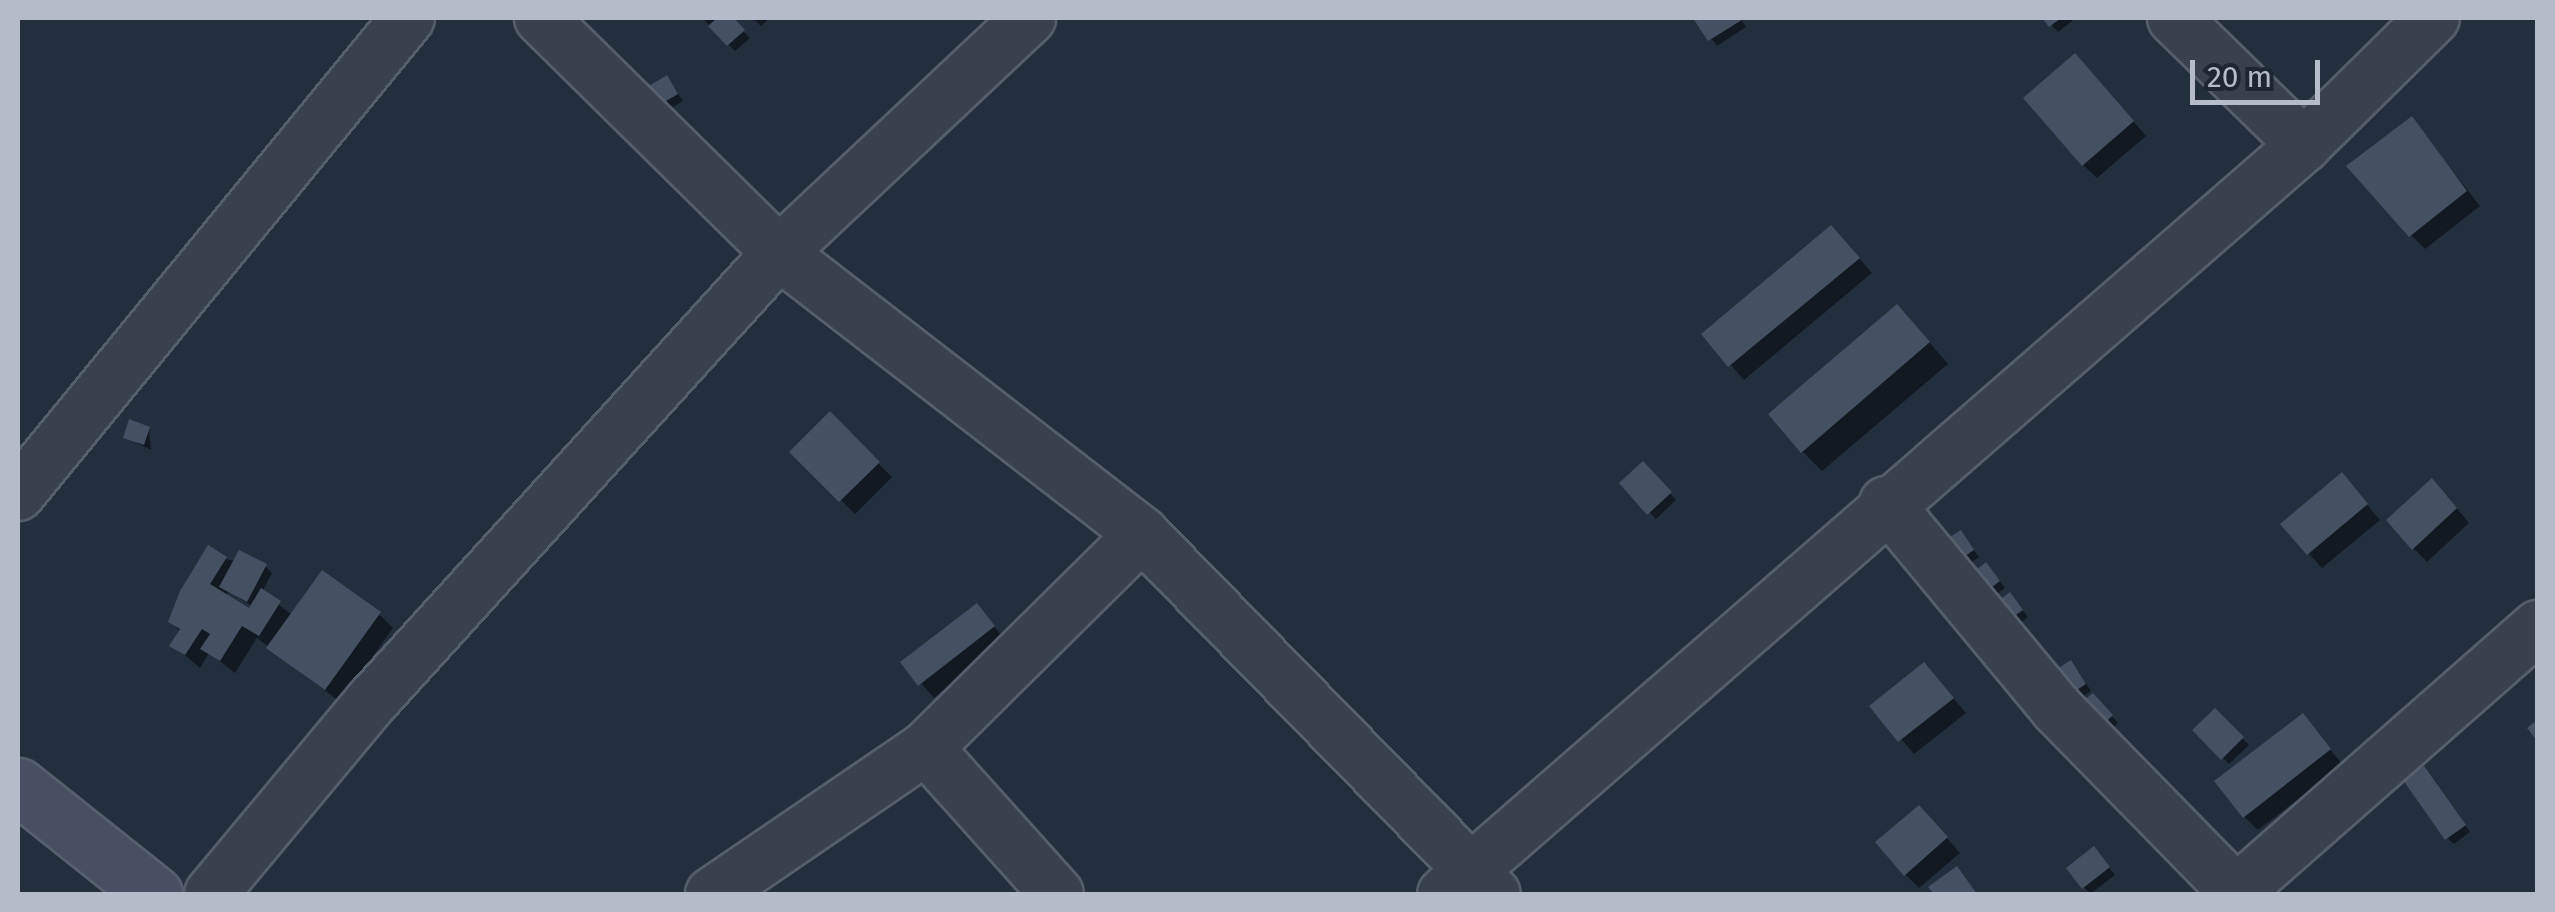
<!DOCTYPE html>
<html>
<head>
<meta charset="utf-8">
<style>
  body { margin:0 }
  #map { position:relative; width:2555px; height:912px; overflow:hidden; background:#242f3e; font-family:"Fira Sans",sans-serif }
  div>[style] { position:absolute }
  .shadow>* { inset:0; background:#0007 }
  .building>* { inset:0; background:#455162 }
  .roads { filter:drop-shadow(2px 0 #565f6c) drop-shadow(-2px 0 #565f6c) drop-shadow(0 2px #565f6c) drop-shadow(0 -2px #565f6c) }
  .street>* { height:52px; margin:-26px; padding:0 26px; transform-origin:26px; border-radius:26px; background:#38414e }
  .secondary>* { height:55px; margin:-27.5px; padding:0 27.5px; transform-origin:27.5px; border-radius:27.5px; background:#465061 }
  span { translate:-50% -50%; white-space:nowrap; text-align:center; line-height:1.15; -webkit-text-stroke:9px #1d2633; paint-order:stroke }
  .frame { position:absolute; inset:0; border:20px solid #b4bcc9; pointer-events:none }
  .scale { position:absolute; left:2190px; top:60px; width:130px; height:45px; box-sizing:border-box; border:5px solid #b4bcc9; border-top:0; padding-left:12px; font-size:30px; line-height:35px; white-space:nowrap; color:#b4bcc9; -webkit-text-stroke:8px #1d2633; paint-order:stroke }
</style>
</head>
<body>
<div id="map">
  <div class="shadow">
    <div style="clip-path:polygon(702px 18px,731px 18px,750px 38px,735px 51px)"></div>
    <div style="clip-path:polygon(752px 18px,770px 18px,761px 26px)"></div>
    <div style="clip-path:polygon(1696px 18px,1740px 18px,1746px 27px,1717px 46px)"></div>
    <div style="clip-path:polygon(2045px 18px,2076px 18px,2058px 32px)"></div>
    <div style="clip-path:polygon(2089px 70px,2146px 136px,2097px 178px,2083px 165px)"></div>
    <div style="clip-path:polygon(667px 78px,683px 101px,668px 110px,661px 103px)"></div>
    <div style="clip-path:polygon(2412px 119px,2480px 206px,2425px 249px,2411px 235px)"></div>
    <div style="clip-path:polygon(1845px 242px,1872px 273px,1744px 380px,1704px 334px)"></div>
    <div style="clip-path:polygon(1917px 328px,1948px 364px,1822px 471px,1802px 451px)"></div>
    <div style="clip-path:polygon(830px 415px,892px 477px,855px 514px,792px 452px)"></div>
    <div style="clip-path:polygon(149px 429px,151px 450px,125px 437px)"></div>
    <div style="clip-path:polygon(1643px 464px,1676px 500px,1656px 519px,1622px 483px)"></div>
    <div style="clip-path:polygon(2342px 475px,2380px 520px,2322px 568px,2309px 554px)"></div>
    <div style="clip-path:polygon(2446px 495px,2469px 523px,2427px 562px,2413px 548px)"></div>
    <div style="clip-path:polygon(1961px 533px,1979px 557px,1966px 566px,1960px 559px)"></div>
    <div style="clip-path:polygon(evenodd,225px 559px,265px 566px,272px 573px,262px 592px,292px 615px,379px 614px,393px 628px,340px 702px,257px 638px,235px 673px,209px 653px,200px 668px,173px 645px,181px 632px,171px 622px,225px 559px,228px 592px,253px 606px,250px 612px,225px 596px,228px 592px)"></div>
    <div style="clip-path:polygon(1993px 572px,2005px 588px,1992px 598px,1986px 591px)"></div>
    <div style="clip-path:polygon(2016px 602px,2028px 617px,2015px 627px,2008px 621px)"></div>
    <div style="clip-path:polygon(977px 606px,1007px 642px,934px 698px,904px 663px)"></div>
    <div style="clip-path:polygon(1924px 665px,1966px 713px,1914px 754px,1873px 706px)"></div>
    <div style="clip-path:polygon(2077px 670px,2091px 691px,2075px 702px)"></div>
    <div style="clip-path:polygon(2093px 696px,2118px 723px,2105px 735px)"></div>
    <div style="clip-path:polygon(2215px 711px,2249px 745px,2229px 764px,2196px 730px)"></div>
    <div style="clip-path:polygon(2303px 717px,2343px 765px,2258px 830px,2244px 817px)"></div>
    <div style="clip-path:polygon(2430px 776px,2470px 832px,2454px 844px,2447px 838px)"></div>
    <div style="clip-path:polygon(1933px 822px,1960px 853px,1919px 888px,1905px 874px)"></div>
    <div style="clip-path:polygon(2100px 856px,2115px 875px,2090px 894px,2084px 887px)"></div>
  </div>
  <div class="building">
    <div style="clip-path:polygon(717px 18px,734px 18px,745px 30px,727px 46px,708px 26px)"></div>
    <div style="clip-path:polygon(1693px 18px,1745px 18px,1708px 41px)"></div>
    <div style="clip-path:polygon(2042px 18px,2061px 18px,2049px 27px)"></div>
    <div style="clip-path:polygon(2075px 53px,2134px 121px,2082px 166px,2023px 98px)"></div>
    <div style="clip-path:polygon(667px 75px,678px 94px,659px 105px,649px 86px)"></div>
    <div style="clip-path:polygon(2412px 116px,2467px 191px,2409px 237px,2346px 166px)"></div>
    <div style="clip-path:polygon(1831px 225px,1860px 258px,1728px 367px,1701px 334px)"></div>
    <div style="clip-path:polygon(1897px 304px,1930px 342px,1801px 453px,1768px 414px)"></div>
    <div style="clip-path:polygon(830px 411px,880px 462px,839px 502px,789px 452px)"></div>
    <div style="clip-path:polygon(129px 419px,150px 427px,144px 445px,123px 438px)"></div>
    <div style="clip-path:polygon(1643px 461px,1672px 492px,1647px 515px,1619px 483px)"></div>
    <div style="clip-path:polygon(2342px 472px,2368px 504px,2307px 555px,2280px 524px)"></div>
    <div style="clip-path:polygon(2432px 478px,2457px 508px,2412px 550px,2386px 520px)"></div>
    <div style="clip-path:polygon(1961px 530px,1974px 550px,1958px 561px,1945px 540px)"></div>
    <div style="clip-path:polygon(208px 545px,227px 557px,210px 584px,249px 608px,261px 588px,281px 601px,259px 636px,242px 626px,220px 661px,200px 649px,210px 634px,202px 629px,185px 655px,169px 646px,180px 629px,168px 622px,180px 591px)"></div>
    <div style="clip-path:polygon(239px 550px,267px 564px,247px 602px,219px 587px)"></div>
    <div style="clip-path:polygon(1986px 562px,2000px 581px,1984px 593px,1970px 575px)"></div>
    <div style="clip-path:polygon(322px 570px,381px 612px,325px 690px,266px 648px)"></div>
    <div style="clip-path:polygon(2010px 592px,2023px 610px,2006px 622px,1993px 605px)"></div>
    <div style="clip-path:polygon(977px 603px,995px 626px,918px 686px,900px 662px)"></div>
    <div style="clip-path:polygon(2071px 660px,2086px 684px,2066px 697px,2051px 673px)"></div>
    <div style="clip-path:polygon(1924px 662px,1954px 698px,1898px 742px,1869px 706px)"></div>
    <div style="clip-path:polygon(2093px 693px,2113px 715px,2097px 731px,2076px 707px)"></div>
    <div style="clip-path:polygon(2215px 708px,2244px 737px,2221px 760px,2192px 730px)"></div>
    <div style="clip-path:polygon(2303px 713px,2331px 749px,2243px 818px,2214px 781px)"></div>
    <div style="clip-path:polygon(2538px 719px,2538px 742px,2527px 728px)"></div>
    <div style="clip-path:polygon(2424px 766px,2466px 825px,2445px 840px,2403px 780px)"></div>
    <div style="clip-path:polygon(1919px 805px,1948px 837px,1904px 876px,1875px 842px)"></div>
    <div style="clip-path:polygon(2094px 846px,2110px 867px,2082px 889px,2066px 868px)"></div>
    <div style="clip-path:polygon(1957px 866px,1977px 894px,1934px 894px,1928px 887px)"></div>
  </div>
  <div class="roads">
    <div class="street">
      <div style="left:541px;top:18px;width:334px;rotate:44.6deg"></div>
      <div style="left:779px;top:253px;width:459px;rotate:37.7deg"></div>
      <div style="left:1142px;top:534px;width:503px;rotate:45.64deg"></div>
      <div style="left:2174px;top:18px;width:182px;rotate:44.3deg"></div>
      <div style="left:18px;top:494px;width:615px;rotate:-50.67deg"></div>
      <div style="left:1886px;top:503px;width:268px;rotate:50.3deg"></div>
      <div style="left:2057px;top:709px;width:259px;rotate:45.6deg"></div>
      <div style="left:926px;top:748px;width:196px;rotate:48.1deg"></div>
      <div style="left:211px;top:894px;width:251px;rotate:-50.2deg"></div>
      <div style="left:372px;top:701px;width:605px;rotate:-47.75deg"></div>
      <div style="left:779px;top:253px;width:343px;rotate:-43.2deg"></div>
      <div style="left:712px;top:894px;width:259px;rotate:-34.3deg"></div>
      <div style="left:926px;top:748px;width:304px;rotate:-44.7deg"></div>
      <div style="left:1444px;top:894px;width:1140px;rotate:-41.05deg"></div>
      <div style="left:2304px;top:145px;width:181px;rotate:-44.6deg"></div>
      <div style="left:2234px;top:894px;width:405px;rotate:-41.3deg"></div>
    </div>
    <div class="secondary">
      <div style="left:18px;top:786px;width:174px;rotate:38.5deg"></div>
    </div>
  </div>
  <div class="frame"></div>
  <div class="scale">20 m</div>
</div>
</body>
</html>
